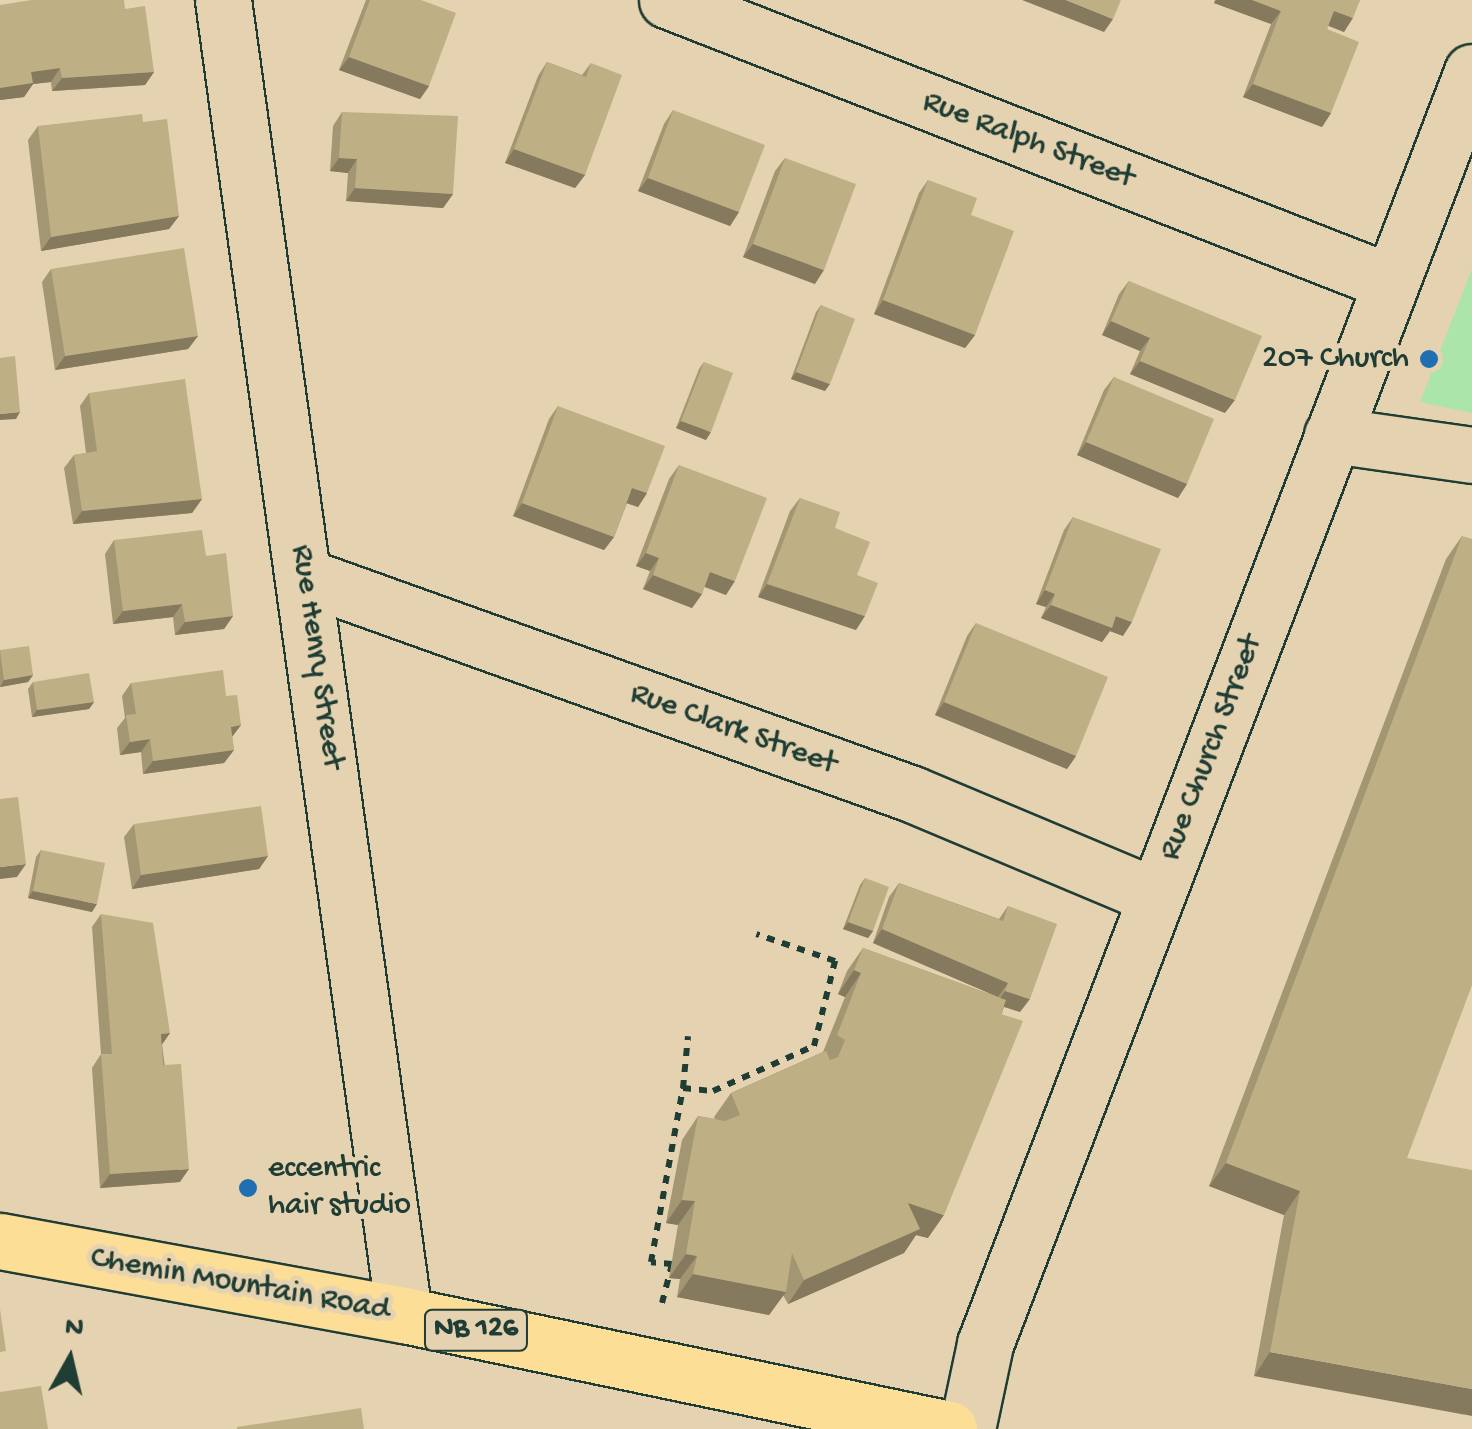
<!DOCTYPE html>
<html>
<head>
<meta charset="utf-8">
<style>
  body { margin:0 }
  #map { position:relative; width:1472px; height:1429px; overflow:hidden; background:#e5d2b0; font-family:"Gochi Hand",sans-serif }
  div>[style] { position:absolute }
  .green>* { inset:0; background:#abe5a9 }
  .path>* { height:6px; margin-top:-3px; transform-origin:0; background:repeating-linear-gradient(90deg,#1f3d34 0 8px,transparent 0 16px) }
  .roads { filter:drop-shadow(2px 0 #1f3d34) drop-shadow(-2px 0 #1f3d34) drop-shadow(0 2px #1f3d34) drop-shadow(0 -2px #1f3d34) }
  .minor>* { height:55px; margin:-27.5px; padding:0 27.5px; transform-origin:27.5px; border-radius:27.5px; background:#e5d2b0 }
  .major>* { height:55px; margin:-27.5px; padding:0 27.5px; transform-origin:27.5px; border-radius:27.5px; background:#fcde96 }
  .wall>* { inset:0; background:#a39672 }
  .shaded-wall>* { inset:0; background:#857a5d }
  .building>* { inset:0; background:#beaf85 }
  .dots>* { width:28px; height:28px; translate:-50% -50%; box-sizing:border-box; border:5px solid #e5d2b0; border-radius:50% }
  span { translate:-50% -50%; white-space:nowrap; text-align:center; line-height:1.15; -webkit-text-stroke:10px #e5d2b0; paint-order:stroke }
  .shield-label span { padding:2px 8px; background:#e5d2b0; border:2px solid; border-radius:8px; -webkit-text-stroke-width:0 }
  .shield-label { font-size:30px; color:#1f3d34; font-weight:700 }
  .street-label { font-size:32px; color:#1f3d34 }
  .poi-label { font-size:32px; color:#1f3d34 }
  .right { translate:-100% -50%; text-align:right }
  .left { translate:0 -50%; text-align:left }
  .north { position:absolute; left:20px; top:1309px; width:100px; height:100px; -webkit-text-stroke:8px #e5d2b0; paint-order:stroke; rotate:8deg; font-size:28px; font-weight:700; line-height:40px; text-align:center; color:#1f3d34 }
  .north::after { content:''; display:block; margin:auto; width:35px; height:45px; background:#1f3d34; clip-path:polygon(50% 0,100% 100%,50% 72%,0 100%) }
</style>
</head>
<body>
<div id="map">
  <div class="green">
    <div style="clip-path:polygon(1472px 269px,1472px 413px,1420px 402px)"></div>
  </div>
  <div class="path">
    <div style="left:683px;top:1088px;width:52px;rotate:-84.5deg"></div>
    <div style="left:662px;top:1303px;width:40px;rotate:-75.6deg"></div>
    <div style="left:672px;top:1264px;width:21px;rotate:-175deg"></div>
    <div style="left:651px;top:1262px;width:177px;rotate:-79.6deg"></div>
    <div style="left:683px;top:1088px;width:30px;rotate:6deg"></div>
    <div style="left:713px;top:1091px;width:111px;rotate:-24deg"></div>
    <div style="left:814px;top:1046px;width:88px;rotate:-76.1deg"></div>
    <div style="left:835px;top:961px;width:83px;rotate:-161.1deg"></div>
  </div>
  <div class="roads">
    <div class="minor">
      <div style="left:223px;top:0;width:1327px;rotate:82.16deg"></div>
      <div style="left:667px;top:0;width:776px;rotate:21.31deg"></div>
      <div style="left:1332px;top:435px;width:141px;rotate:8.1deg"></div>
      <div style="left:306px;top:577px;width:644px;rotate:19.7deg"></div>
      <div style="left:912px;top:794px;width:264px;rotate:22.8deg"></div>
      <div style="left:967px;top:1429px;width:87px;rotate:-78deg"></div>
      <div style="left:985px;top:1344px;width:1362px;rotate:-69.05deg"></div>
    </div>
    <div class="major">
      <div style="left:0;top:1241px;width:411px;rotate:10.4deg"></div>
      <div style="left:404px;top:1315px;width:557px;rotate:11.81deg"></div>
    </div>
  </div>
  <div class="wall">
    <div style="clip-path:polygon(366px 0,421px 0,429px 86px,420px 99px,339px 70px)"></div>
    <div style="clip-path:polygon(1215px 0,1360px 0,1344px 32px,1328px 26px,1327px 29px,1331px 113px,1322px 127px,1243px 97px,1271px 24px,1214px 3px)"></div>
    <div style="clip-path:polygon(0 5px,125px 9px,154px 72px,145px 85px,52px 91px,51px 82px,33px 84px,24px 97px,0 100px)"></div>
    <div style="clip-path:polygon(547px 62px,582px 75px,591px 63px,585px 175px,575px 188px,505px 163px,538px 76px)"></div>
    <div style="clip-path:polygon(673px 110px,739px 212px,730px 226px,638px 191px,664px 124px)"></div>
    <div style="clip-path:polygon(342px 112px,453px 194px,443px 208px,346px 201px,348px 173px,330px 171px,333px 126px)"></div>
    <div style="clip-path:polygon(143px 122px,179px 216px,169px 229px,41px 251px,28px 140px,38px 126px)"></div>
    <div style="clip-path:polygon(785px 158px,815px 284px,743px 257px,775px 171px)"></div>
    <div style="clip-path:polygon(928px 180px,971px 215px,975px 335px,965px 348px,874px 314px,919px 193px)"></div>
    <div style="clip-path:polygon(51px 269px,198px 336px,188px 349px,55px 370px,42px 282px)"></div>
    <div style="clip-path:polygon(1129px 281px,1225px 413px,1130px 374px,1140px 351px,1102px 335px,1119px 294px)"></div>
    <div style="clip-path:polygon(821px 305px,825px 391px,791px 379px,816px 312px)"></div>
    <div style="clip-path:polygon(704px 362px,706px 440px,676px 428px,699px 369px)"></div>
    <div style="clip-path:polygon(1114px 377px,1187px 484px,1178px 498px,1077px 455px,1104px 390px)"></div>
    <div style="clip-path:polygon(89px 393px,202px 499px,192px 513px,73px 524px,64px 468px,74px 455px,86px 453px,80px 406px)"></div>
    <div style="clip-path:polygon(558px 406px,647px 493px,638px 507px,627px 503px,614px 537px,604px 550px,513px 516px,549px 419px)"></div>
    <div style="clip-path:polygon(679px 465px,726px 595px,704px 587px,702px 594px,692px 608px,643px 589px,650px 571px,636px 566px,669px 479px)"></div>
    <div style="clip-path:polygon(800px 498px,835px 528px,857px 575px,856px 630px,758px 597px,790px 511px)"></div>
    <div style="clip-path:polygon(1073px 517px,1123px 636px,1110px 631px,1102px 642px,1041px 618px,1046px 607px,1036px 604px,1064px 530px)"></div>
    <div style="clip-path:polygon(1462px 536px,1407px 1158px,1254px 1376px,1284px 1215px,1209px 1186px,1446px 559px)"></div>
    <div style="clip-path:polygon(114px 540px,206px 556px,233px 616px,224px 629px,175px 635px,173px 617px,113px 624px,105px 554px)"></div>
    <div style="clip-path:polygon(976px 623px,1076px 756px,1067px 769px,935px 715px,967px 636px)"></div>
    <div style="clip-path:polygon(0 650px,33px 675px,28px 682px,0 687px)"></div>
    <div style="clip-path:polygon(33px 682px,94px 702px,89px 709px,32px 717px,28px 689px)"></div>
    <div style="clip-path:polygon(131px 683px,226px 696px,241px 725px,232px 737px,234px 750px,224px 763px,143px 774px,141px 752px,120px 755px,117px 728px,125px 718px,122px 696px)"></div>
    <div style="clip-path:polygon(134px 824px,268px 856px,259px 869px,132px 889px,124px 837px)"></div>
    <div style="clip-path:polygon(41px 850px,92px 912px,28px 898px,36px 857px)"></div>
    <div style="clip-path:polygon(865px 878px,873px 931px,868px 938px,843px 929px,860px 885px)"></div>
    <div style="clip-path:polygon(899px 883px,999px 919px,1008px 906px,1020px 1012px,1004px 1007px,928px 1238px,916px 1235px,904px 1253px,788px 1304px,783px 1295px,769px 1315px,677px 1297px,680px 1279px,669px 1278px,678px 1225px,666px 1223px,682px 1140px,698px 1116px,715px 1119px,714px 1117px,731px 1093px,823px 1052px,845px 997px,838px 994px,847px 971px,863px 948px,998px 997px,873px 943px,889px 897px)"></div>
    <div style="clip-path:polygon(101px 914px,170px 1033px,162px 1044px,180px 1182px,100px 1188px,92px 1068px,101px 1054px,92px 927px)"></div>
  </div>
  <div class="shaded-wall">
    <div style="clip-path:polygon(1022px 0,1066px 0,1113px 19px,1104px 32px)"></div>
    <div style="clip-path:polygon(1216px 0,1252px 0,1281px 11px,1271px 24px,1214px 3px)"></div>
    <div style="clip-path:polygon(1334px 11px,1353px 18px,1344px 32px,1325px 24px)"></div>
    <div style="clip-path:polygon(349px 57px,429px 86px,420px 99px,339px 70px)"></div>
    <div style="clip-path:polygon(60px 68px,51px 82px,33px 84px,24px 97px,0 100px,0 88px,31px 72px)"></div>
    <div style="clip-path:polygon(154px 72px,145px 85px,52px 91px,62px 78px)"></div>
    <div style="clip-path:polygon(1253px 84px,1331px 113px,1322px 127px,1243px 97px)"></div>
    <div style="clip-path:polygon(514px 149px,585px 175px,575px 188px,505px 163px)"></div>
    <div style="clip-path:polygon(339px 158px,357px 159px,348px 173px,330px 171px)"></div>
    <div style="clip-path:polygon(648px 178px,739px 212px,730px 226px,638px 191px)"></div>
    <div style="clip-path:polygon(355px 188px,453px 194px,443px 208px,346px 201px)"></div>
    <div style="clip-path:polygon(179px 216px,169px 229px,41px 251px,51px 237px)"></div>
    <div style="clip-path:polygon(753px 244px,824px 270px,815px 284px,743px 257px)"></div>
    <div style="clip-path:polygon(883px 300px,975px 335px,965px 348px,874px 314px)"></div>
    <div style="clip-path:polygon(1111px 321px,1150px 338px,1140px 351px,1102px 335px)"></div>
    <div style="clip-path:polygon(198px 336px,188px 349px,55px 370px,65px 356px)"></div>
    <div style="clip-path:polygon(1140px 361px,1235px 400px,1225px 413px,1130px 374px)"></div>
    <div style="clip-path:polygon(796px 372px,830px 384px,825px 391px,791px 379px)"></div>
    <div style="clip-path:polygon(20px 412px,16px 419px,0 420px,0 414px)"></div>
    <div style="clip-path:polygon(681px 421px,711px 432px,706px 440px,676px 428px)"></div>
    <div style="clip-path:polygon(1086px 442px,1187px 484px,1178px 498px,1077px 455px)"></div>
    <div style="clip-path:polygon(632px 488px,647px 493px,638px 507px,623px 502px)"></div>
    <div style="clip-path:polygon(202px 499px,192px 513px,73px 524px,82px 511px)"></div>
    <div style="clip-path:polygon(522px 503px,614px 537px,604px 550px,513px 516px)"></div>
    <div style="clip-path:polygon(646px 553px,659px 558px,650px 571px,636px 566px)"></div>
    <div style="clip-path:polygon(710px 572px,735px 581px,726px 595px,701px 585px)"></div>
    <div style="clip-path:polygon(653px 575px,702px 594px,692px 608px,643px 589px)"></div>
    <div style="clip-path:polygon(767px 584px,865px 616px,856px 630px,758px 597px)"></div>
    <div style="clip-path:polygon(1045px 590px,1055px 594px,1046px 607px,1036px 604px)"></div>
    <div style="clip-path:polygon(182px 604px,173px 617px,113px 624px,123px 611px)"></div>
    <div style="clip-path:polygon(1051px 605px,1116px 616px,1132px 622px,1123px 636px,1110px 631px,1102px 642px,1041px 618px)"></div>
    <div style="clip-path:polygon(233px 616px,224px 629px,175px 635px,185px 622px)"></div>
    <div style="clip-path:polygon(33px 675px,28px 682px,0 687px,4px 680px)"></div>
    <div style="clip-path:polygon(94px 702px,89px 709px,32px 717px,37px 710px)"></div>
    <div style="clip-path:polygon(944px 702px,1076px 756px,1067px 769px,935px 715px)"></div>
    <div style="clip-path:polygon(241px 725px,231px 738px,231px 727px)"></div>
    <div style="clip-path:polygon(150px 739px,141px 752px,120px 755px,130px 742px)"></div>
    <div style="clip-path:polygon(234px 750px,224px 763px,143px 774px,153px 761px)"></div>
    <div style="clip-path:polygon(268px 856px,259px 869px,132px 889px,141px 875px)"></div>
    <div style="clip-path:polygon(26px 864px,17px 877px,0 879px,0 867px)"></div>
    <div style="clip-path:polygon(33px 891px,97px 904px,92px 912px,28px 898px)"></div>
    <div style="clip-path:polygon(848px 922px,873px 931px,868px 938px,843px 929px)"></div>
    <div style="clip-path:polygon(882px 929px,1008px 983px,998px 997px,873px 943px)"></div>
    <div style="clip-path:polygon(854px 970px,861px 973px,845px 997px,838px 994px)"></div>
    <div style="clip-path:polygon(1005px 991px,1030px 999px,1020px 1012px,996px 1004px)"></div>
    <div style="clip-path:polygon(170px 1033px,161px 1046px,161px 1034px)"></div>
    <div style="clip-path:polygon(1226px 1163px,1300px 1191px,1284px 1215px,1209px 1186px)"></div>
    <div style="clip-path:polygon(189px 1169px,180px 1182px,100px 1188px,110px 1174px)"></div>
    <div style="clip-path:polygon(682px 1200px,695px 1201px,678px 1225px,666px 1223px)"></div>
    <div style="clip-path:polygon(908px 1203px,944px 1215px,928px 1238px,916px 1235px,904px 1253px,788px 1304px,804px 1280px)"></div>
    <div style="clip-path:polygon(686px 1254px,697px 1256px,680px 1279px,669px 1278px)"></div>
    <div style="clip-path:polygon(693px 1274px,786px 1292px,769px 1315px,677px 1297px)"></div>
    <div style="clip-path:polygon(1270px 1352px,1472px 1389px,1472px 1416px,1254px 1376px)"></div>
  </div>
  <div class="building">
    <div style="clip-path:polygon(32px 0,124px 0,125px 9px,145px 6px,154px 72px,62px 78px,60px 68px,31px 72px,33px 83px,0 88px,0 5px)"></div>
    <div style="clip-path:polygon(370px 0,421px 0,456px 13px,429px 86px,349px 57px)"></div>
    <div style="clip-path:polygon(1066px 0,1121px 0,1113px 19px)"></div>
    <div style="clip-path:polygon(1252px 0,1360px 0,1353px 18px,1334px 11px,1327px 29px,1359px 42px,1331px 113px,1253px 84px,1281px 11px)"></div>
    <div style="clip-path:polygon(547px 62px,586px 77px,591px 63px,622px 75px,585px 175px,514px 149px)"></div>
    <div style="clip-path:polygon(673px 110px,765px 145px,739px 212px,648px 178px)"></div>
    <div style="clip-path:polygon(342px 112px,458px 116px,453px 194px,355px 188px,357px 159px,339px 158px)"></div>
    <div style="clip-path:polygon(142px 114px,143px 122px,167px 119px,179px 216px,51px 237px,38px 126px)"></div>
    <div style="clip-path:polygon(785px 158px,856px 184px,824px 270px,753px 244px)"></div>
    <div style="clip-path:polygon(928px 180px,977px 198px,971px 215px,1014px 231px,975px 335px,883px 300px)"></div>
    <div style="clip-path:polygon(184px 248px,198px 336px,65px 356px,51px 269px)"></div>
    <div style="clip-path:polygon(1129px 281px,1262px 336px,1235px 400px,1140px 361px,1150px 338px,1111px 321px)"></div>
    <div style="clip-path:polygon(821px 305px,855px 319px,830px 384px,796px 372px)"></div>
    <div style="clip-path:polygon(15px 356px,20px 412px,0 414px,0 358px)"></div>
    <div style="clip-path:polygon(704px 362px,733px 373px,711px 432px,681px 421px)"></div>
    <div style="clip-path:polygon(1114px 377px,1214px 419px,1187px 484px,1086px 442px)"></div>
    <div style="clip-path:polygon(185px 379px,202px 499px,82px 511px,74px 455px,97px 451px,89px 393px)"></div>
    <div style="clip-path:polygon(558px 406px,665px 446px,647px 493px,632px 488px,614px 537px,522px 503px)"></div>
    <div style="clip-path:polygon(679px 465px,767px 498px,735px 581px,710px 572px,702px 594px,653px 575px,659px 558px,646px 553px)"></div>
    <div style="clip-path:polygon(800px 498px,840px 512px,835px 528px,870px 542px,857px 575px,878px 583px,865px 616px,767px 584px)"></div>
    <div style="clip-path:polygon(1073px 517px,1161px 549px,1132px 622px,1116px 616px,1112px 628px,1051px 605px,1055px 594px,1045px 590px)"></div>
    <div style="clip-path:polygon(202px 530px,206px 556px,226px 553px,233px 616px,185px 622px,182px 604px,123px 611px,114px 540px)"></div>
    <div style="clip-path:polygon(1462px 536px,1472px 539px,1472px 985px,1407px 1158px,1472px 1170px,1472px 1389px,1270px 1352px,1300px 1191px,1226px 1163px)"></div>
    <div style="clip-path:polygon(976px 623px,1108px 677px,1076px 756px,944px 702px)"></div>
    <div style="clip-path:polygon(29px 646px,33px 675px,4px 680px,0 650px)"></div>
    <div style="clip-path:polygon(223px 670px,226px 696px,237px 695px,241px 725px,231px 727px,234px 750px,153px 761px,150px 739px,130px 742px,126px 715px,136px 714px,131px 683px)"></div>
    <div style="clip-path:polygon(89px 673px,94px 702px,37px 710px,33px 682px)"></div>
    <div style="clip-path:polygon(18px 797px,26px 864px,0 867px,0 799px)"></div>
    <div style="clip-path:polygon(261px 806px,268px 856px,141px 875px,134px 824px)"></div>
    <div style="clip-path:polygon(41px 850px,105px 863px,97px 904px,33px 891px)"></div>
    <div style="clip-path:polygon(865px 878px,889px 887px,873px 931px,848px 922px)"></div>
    <div style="clip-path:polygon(899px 883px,1003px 921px,1008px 906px,1057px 924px,1030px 999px,1005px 991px,1008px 983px,882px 929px)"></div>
    <div style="clip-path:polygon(101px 914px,153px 923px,170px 1033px,161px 1034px,163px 1065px,181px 1064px,189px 1169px,110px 1174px,101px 1054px,112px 1054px)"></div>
    <div style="clip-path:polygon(863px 948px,1006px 1000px,1001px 1014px,1023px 1021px,944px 1215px,908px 1203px,920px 1229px,804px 1280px,792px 1253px,786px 1292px,693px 1274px,697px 1256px,686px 1254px,695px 1201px,682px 1200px,698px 1116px,725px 1121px,740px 1115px,731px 1093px,826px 1051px,830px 1060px,838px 1057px,845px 1040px,837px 1035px,861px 973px,854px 970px)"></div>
    <div style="clip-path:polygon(0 1309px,6px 1351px,0 1352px)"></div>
    <div style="clip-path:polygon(41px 1386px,48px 1429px,0 1429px,0 1392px)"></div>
    <div style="clip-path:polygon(361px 1408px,364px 1429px,237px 1429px,237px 1427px)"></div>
  </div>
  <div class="dots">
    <div style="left:1429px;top:359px;background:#1f6fb2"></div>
    <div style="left:248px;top:1188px;background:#1f6fb2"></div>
  </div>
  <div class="shield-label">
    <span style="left:476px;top:1330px">NB 126</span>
  </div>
  <div class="street-label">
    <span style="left:1028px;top:141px;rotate:21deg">Rue Ralph Street</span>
    <span style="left:316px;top:657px;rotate:82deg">Rue Henry Street</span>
    <span style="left:733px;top:730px;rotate:20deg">Rue Clark Street</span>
    <span style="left:1212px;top:748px;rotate:-69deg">Rue Church Street</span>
    <span style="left:240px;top:1285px;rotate:10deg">Chemin Mountain Road</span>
  </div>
  <div class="poi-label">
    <span class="right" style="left:1409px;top:359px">207 Church</span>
    <span class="left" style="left:268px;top:1188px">eccentric<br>hair studio</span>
  </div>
  <div class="north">N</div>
</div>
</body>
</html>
